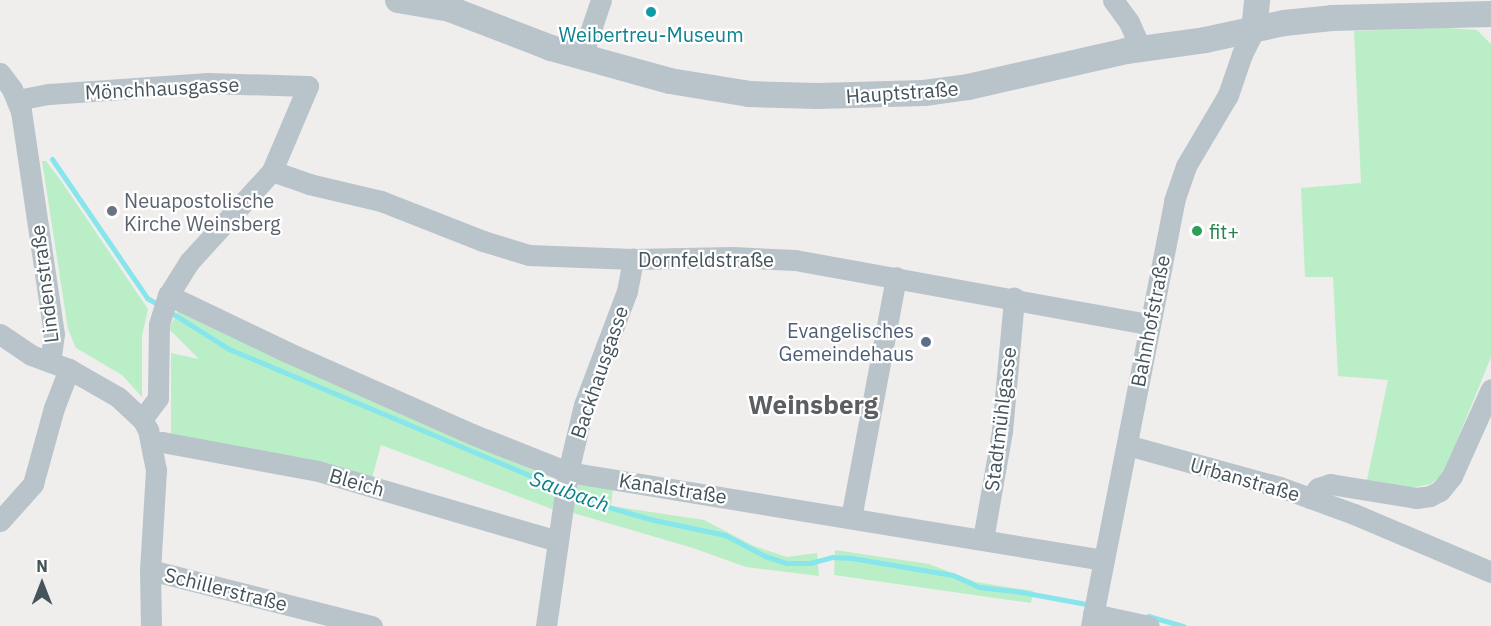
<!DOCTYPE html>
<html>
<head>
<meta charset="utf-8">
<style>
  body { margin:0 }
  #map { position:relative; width:1491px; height:626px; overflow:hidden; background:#f0eded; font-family:"IBM Plex Sans",sans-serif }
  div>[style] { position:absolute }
  .green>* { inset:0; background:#baeec7 }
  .stream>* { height:5px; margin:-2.5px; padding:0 2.5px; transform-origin:2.5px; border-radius:2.5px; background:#87e5ec }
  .minor>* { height:21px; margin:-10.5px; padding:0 10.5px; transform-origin:10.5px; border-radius:10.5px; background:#b8c4ca }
  .tertiary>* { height:26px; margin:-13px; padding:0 13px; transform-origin:13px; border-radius:13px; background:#b8c4ca }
  .dots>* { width:16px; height:16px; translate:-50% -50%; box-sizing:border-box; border:3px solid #fff; border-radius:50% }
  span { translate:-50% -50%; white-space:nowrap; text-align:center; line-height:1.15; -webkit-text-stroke:4.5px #fff; paint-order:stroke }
  .culture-label { font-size:20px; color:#0d838f }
  .street-label { font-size:20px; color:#45535a }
  .worship-label { font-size:20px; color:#5b616d }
  .left { translate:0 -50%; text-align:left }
  .leisure-label { font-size:20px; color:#27864d }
  .service-label { font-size:20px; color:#4e5e75 }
  .right { translate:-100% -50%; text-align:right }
  .water-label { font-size:21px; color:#0d8089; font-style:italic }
  .district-label { font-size:26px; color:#5a5f62; font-weight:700 }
  .north { position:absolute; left:12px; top:554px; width:60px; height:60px; -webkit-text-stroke:4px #fff; paint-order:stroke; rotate:0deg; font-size:16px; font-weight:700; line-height:24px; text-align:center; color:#45535a }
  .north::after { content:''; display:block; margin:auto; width:21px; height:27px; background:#45535a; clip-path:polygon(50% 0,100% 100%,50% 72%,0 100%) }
</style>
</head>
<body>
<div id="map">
  <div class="green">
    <div style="clip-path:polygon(1447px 28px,1477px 30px,1491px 44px,1491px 357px,1444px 473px,1431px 484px,1410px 488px,1367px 480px,1388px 380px,1338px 376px,1333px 277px,1305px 277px,1301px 188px,1361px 183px,1354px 31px)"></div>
    <div style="clip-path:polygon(42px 161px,46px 161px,59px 178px,148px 309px,142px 336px,142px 397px,122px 375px,76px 348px,68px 329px)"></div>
    <div style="clip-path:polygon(178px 310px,561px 483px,552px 509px,381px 445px,372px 478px,171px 434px,171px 353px,199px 359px,169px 329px)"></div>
    <div style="clip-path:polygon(575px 482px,613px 488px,611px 506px,704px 520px,754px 546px,787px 557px,817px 553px,819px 576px,746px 567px,693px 548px,570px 512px)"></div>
    <div style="clip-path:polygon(835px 550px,929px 564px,976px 582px,1033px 591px,1031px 603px,834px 575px)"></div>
  </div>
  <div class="stream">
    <div style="left:52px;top:159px;width:168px;rotate:55.6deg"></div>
    <div style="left:147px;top:298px;width:14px;rotate:30deg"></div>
    <div style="left:167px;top:310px;width:73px;rotate:32.2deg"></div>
    <div style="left:229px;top:349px;width:358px;rotate:22.8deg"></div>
    <div style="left:571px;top:493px;width:32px;rotate:22deg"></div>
    <div style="left:601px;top:505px;width:55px;rotate:15.8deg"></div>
    <div style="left:654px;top:520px;width:73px;rotate:11.9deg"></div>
    <div style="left:725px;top:535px;width:45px;rotate:27.7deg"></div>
    <div style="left:765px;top:556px;width:22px;rotate:18deg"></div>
    <div style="left:786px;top:563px;width:24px"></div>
    <div style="left:810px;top:563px;width:23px;rotate:-15deg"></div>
    <div style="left:832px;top:557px;width:20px;rotate:3deg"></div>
    <div style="left:852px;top:558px;width:102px;rotate:9.6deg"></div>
    <div style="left:953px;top:575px;width:29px;rotate:25deg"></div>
    <div style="left:979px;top:587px;width:42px;rotate:6.8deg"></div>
    <div style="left:1021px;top:592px;width:72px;rotate:10.4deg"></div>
    <div style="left:1148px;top:616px;width:37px;rotate:16deg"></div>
  </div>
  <div class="minor">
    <div style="left:1113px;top:0;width:27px;rotate:54deg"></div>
    <div style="left:1129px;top:22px;width:30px;rotate:66deg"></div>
    <div style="left:582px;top:56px;width:59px;rotate:-71.3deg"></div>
    <div style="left:0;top:73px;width:20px;rotate:53deg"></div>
    <div style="left:12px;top:89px;width:24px;rotate:68deg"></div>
    <div style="left:21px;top:111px;width:225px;rotate:81.6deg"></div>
    <div style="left:54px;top:334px;width:27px;rotate:98deg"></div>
    <div style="left:17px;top:100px;width:33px;rotate:-11deg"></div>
    <div style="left:49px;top:94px;width:159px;rotate:-4deg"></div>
    <div style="left:208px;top:83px;width:100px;rotate:1.7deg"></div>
    <div style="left:308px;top:86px;width:92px;rotate:113deg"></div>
    <div style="left:272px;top:171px;width:123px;rotate:132.4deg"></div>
    <div style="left:189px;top:262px;width:39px;rotate:122deg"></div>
    <div style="left:168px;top:295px;width:30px;rotate:107deg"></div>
    <div style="left:159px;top:324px;width:74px;rotate:90.8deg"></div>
    <div style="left:158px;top:398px;width:26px;rotate:127deg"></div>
    <div style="left:272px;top:171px;width:39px;rotate:19deg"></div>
    <div style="left:309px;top:184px;width:74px;rotate:13.3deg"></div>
    <div style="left:381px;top:201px;width:110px;rotate:21.4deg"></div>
    <div style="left:483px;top:241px;width:48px;rotate:16.9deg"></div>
    <div style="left:529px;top:255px;width:104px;rotate:2.2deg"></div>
    <div style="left:633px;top:259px;width:100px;rotate:-1.1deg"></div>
    <div style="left:733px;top:257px;width:62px;rotate:2.8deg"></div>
    <div style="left:795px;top:260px;width:359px;rotate:10.3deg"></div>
    <div style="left:168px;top:295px;width:132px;rotate:25.6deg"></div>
    <div style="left:287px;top:352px;width:202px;rotate:23.9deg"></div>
    <div style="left:472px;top:434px;width:103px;rotate:21.6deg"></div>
    <div style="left:568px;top:472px;width:542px;rotate:9.34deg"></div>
    <div style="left:0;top:334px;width:37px;rotate:34deg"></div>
    <div style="left:31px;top:355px;width:40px;rotate:20.2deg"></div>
    <div style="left:69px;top:369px;width:56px;rotate:29.7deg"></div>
    <div style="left:118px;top:397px;width:33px;rotate:43deg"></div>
    <div style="left:142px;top:419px;width:13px;rotate:61deg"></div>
    <div style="left:148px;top:430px;width:41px;rotate:78.7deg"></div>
    <div style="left:156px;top:470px;width:100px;rotate:93.4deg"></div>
    <div style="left:150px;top:570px;width:56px;rotate:89deg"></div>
    <div style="left:152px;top:442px;width:10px"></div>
    <div style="left:162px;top:442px;width:159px;rotate:10.5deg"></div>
    <div style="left:318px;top:471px;width:250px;rotate:16.3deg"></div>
    <div style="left:1127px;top:445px;width:159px;rotate:15.4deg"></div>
    <div style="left:1280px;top:487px;width:79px;rotate:20deg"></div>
    <div style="left:1354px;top:514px;width:149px;rotate:22.9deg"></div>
    <div style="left:1310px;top:498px;width:13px;rotate:-51deg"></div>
    <div style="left:1318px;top:488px;width:13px;rotate:-18deg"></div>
    <div style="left:1330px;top:484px;width:87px;rotate:9.2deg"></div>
    <div style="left:1416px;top:498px;width:14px;rotate:-8deg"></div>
    <div style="left:1430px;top:496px;width:11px;rotate:-27deg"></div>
    <div style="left:1440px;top:491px;width:19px;rotate:-51deg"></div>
    <div style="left:1452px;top:476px;width:95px;rotate:-65.9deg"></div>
    <div style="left:851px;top:518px;width:245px;rotate:-79.4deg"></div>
    <div style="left:0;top:521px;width:50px;rotate:-48.3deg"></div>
    <div style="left:33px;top:484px;width:79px;rotate:-74.6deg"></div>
    <div style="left:54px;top:408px;width:42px;rotate:-69deg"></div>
    <div style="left:983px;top:539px;width:110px;rotate:-80deg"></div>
    <div style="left:1002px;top:431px;width:134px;rotate:-84.8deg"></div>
    <div style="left:150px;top:570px;width:229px;rotate:14.2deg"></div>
    <div style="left:1093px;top:614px;width:57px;rotate:12.1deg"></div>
    <div style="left:546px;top:626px;width:156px;rotate:-81.9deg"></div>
    <div style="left:568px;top:472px;width:69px;rotate:-76.6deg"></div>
    <div style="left:584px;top:405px;width:122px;rotate:-69.3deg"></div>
    <div style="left:627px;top:291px;width:33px;rotate:-79deg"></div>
    <div style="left:1091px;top:626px;width:433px;rotate:-78.9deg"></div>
    <div style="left:1174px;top:201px;width:37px;rotate:-71deg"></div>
    <div style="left:1186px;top:166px;width:82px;rotate:-59.4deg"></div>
    <div style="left:1228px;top:95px;width:43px;rotate:-71.1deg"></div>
    <div style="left:1242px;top:54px;width:27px;rotate:-63deg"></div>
  </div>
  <div class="tertiary">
    <div style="left:398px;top:0;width:53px;rotate:9.8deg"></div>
    <div style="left:450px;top:9px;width:108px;rotate:21.1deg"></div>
    <div style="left:551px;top:48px;width:123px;rotate:15.5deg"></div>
    <div style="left:670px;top:81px;width:80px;rotate:9.3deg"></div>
    <div style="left:749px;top:94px;width:69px;rotate:1.7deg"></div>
    <div style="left:818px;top:96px;width:106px;rotate:-1.6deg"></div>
    <div style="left:924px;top:93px;width:44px;rotate:-7.8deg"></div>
    <div style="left:968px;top:87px;width:162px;rotate:-12.8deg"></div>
    <div style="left:1126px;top:51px;width:80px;rotate:-7.9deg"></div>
    <div style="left:1205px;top:40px;width:81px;rotate:-12.1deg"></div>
    <div style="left:1284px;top:23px;width:48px;rotate:-5.9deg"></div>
    <div style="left:1332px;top:18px;width:159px;rotate:-1.4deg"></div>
    <div style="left:1254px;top:30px;width:30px;rotate:-84deg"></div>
  </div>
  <div class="dots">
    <div style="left:651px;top:12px;background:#0f9aa8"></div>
    <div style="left:112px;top:211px;background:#6b7280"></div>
    <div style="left:1197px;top:231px;background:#2e9e5b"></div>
    <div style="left:926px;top:342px;background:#5c6f8a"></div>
  </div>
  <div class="culture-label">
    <span style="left:651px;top:34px">Weibertreu-Museum</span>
  </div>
  <div class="street-label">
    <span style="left:162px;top:88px;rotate:-3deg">Mönchhausgasse</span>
    <span style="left:902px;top:92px;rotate:-4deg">Hauptstraße</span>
    <span style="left:706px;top:259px">Dornfeldstraße</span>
    <span style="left:44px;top:284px;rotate:-97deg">Lindenstraße</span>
    <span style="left:1150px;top:321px;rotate:-79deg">Bahnhofstraße</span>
    <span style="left:599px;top:372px;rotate:-71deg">Backhausgasse</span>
    <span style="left:1000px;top:419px;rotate:-83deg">Stadtmühlgasse</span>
    <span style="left:1245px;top:479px;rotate:16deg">Urbanstraße</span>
    <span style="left:357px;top:482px;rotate:16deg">Bleich</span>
    <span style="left:673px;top:488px;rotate:9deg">Kanalstraße</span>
    <span style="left:226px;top:589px;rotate:14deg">Schillerstraße</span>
  </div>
  <div class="worship-label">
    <span class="left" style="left:124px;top:212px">Neuapostolische<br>Kirche Weinsberg</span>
  </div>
  <div class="leisure-label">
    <span class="left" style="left:1209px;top:231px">fit+</span>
  </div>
  <div class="service-label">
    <span class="right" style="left:914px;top:342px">Evangelisches<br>Gemeindehaus</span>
  </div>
  <div class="water-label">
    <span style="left:570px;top:491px;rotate:20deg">Saubach</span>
  </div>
  <div class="district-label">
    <span style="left:813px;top:405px">Weinsberg</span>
  </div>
  <div class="north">N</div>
</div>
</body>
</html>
